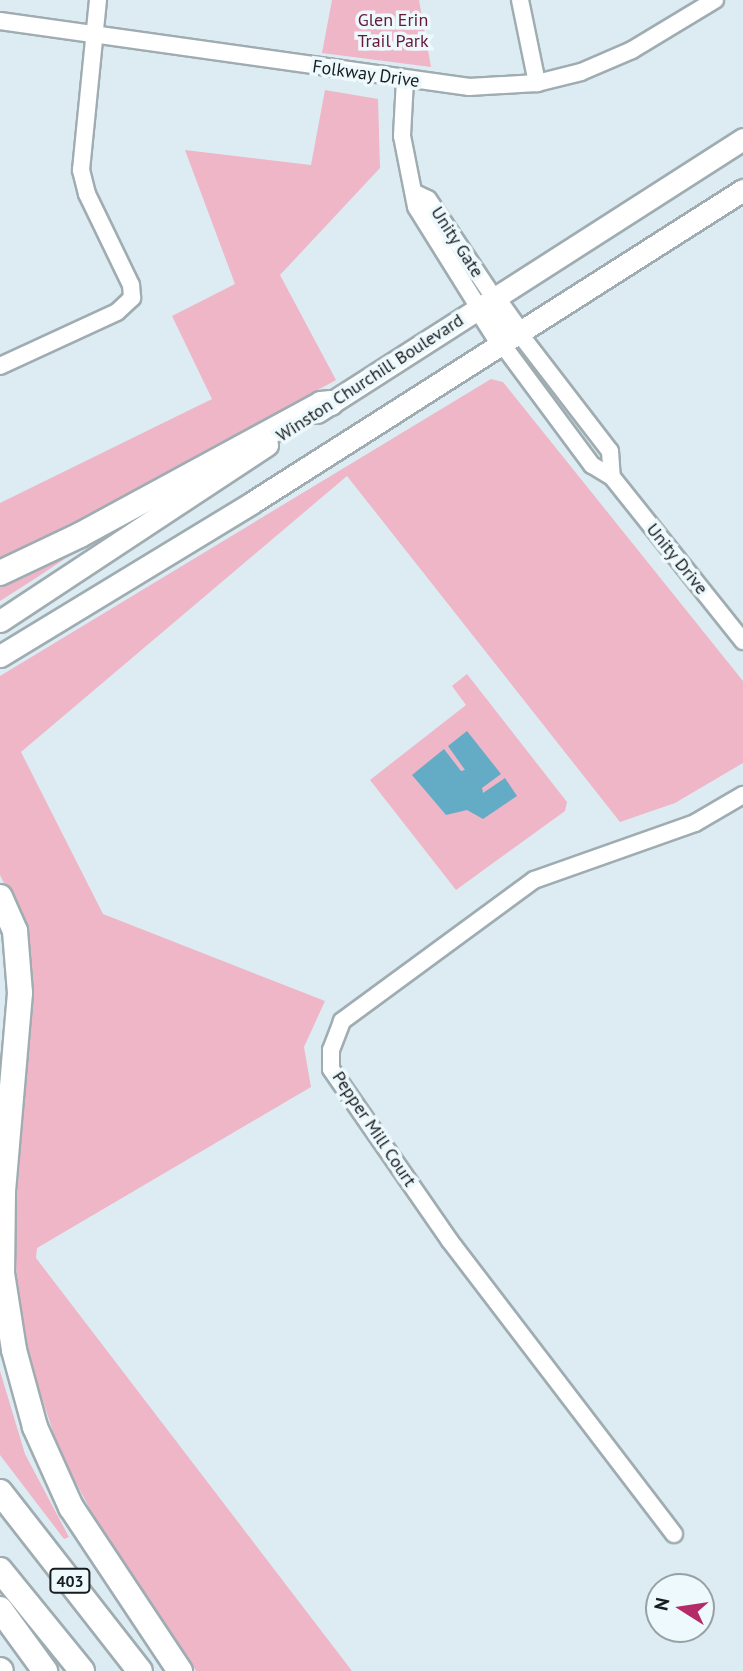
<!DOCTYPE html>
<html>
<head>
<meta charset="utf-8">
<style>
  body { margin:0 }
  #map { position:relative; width:743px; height:1671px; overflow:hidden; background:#ddecf2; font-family:"PT Sans",sans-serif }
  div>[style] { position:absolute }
  .green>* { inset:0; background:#eeb6c7 }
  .water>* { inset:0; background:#64acc6 }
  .roads { filter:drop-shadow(2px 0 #9fadb2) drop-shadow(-2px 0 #9fadb2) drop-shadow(0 2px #9fadb2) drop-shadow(0 -2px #9fadb2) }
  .minor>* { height:16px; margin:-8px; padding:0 8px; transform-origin:8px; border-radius:8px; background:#fff }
  .major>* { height:21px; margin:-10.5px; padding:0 10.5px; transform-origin:10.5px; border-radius:10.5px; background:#fff }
  .highway>* { height:24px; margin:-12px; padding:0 12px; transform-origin:12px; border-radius:12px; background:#fff }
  span { translate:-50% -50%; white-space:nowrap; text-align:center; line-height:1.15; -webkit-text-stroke:7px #edf9fd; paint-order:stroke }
  .shield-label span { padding:2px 5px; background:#edf9fd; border:2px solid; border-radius:5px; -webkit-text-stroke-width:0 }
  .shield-label { font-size:16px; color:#171c1e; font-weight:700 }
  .park-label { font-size:18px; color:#641939 }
  .street-label { font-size:18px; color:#171c1e }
  .north { position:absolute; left:645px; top:1573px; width:70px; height:70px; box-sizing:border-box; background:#edf9fd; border:2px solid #97a1a4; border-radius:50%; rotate:282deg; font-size:19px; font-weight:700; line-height:28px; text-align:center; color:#171c1e }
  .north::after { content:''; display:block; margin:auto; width:24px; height:32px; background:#b52b68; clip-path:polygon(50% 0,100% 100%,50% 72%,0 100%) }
</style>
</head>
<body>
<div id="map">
  <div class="green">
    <div style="clip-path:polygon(332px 0,419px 0,431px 67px,322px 53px)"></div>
    <div style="clip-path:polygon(325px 90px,378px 99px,380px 168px,280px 275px,336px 380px,0 564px,0 503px,212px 399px,172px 316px,235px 284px,185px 150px,311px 165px)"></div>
    <div style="clip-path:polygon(491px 379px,503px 382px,743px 681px,743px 763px,675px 803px,620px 822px,347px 476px,21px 752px,103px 914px,325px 1001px,304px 1047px,311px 1087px,37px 1248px,36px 1258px,352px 1671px,196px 1671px,98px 1524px,60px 1453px,24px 1343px,17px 1298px,15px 1223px,33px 979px,20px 916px,0 875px,0 676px)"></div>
    <div style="clip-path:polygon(84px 546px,36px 578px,0 601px,0 582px)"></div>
    <div style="clip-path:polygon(467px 674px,567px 802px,565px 811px,456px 890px,370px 780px,466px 705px,452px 686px)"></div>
    <div style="clip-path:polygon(0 1371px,25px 1454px,69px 1537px,64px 1539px,0 1455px)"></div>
  </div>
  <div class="water">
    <div style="clip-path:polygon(467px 731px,501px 774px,482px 788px,483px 793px,505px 778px,517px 796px,483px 819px,467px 810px,446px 815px,412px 775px,444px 749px,461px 771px,465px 770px,448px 746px)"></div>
  </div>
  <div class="roads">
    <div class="minor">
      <div style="left:520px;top:0;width:85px;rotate:78.4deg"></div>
      <div style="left:0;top:21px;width:474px;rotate:8deg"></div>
      <div style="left:469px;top:87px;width:68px;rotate:-3.4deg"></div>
      <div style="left:537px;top:83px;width:45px;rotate:-14deg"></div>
      <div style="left:581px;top:72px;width:56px;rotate:-23.3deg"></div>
      <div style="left:632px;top:50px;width:97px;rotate:-31.1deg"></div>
      <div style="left:405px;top:80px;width:56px;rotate:93.1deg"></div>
      <div style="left:402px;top:136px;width:72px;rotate:78.8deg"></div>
      <div style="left:416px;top:207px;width:119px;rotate:58deg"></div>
      <div style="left:415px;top:193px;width:14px;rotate:25deg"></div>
      <div style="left:428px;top:199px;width:119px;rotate:56.3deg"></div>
      <div style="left:519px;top:333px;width:149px;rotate:52.4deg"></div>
      <div style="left:610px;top:451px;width:26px;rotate:86deg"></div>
      <div style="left:502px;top:344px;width:151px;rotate:53.4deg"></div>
      <div style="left:592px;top:465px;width:23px;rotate:31deg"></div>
      <div style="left:612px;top:477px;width:210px;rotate:51.4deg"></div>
      <div style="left:0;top:366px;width:129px;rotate:-24.8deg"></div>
      <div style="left:117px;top:312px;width:21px;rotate:-43deg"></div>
      <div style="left:132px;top:298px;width:13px;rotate:-94deg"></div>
      <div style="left:131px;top:285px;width:101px;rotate:-115.8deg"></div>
      <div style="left:87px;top:194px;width:25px;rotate:-104deg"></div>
      <div style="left:81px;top:170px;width:171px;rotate:-84.3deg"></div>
      <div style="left:674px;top:1534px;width:369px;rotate:-127.4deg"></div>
      <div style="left:450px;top:1241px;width:209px;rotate:-124.7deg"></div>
      <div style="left:331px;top:1069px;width:19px;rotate:-90deg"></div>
      <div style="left:331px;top:1050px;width:31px;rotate:-69deg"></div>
      <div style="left:342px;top:1021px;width:238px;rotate:-36.3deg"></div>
      <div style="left:534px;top:880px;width:171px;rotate:-19.5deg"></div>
      <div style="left:695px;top:823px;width:56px;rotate:-30.3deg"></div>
    </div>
    <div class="major">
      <div style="left:494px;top:298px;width:43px;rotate:54.5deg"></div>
      <div style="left:479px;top:308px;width:43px;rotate:57.4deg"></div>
      <div style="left:317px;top:412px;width:506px;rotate:-32.65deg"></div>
      <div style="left:0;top:621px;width:320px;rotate:-33.4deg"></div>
      <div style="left:0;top:656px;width:296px;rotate:-31.3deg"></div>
      <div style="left:253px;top:502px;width:581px;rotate:-32.49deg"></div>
    </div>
    <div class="highway">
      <div style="left:0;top:573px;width:89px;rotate:-25.4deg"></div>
      <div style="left:80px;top:535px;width:274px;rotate:-28.5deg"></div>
      <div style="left:321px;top:404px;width:10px;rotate:-6deg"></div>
      <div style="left:0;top:897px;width:37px;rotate:66deg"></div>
      <div style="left:15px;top:931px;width:62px;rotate:85.4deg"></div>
      <div style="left:20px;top:993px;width:201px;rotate:94.9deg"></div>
      <div style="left:3px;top:1193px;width:80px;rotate:90.7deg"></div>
      <div style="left:2px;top:1273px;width:78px;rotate:81.1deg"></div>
      <div style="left:14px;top:1350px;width:80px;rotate:74.7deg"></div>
      <div style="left:35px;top:1427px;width:88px;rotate:65.8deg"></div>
      <div style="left:71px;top:1507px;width:197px;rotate:56.4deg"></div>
      <div style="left:0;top:1492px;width:227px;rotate:52deg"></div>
      <div style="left:0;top:1570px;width:130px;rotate:50.9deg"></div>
      <div style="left:0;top:1609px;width:77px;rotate:54deg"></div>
      <div style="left:0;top:1670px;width:1px;rotate:45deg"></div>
    </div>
  </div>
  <div class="shield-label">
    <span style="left:70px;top:1581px">403</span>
  </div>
  <div class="park-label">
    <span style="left:393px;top:31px">Glen Erin<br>Trail Park</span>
  </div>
  <div class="street-label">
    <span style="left:366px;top:74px;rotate:8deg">Folkway Drive</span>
    <span style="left:457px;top:242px;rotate:57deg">Unity Gate</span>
    <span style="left:370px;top:378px;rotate:-33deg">Winston Churchill Boulevard</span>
    <span style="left:677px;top:559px;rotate:51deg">Unity Drive</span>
    <span style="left:374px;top:1129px;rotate:56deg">Pepper Mill Court</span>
  </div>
  <div class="north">N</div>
</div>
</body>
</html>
